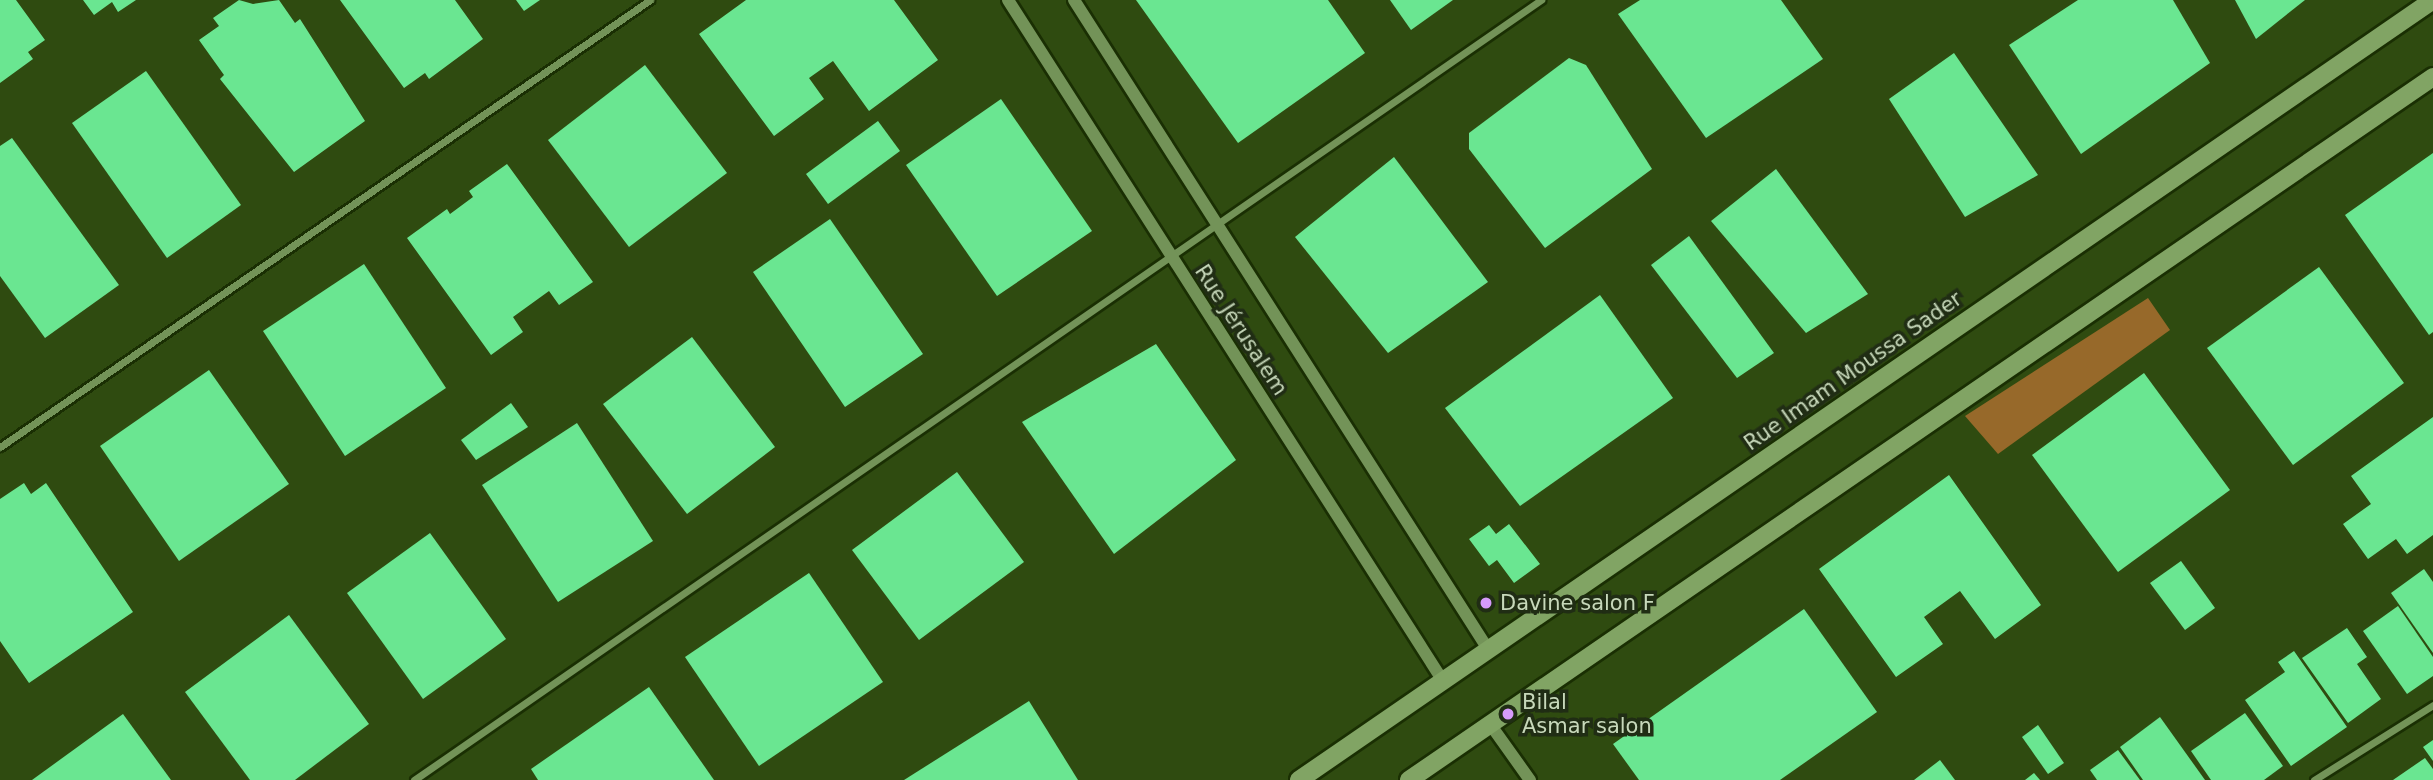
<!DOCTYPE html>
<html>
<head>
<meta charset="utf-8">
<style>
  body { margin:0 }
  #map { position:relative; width:2433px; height:780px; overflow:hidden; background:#2f4b10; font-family:"DejaVu Sans",sans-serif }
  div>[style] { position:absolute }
  .forest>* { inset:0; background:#97692a }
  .building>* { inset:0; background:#6ae691 }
  .roads { filter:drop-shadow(2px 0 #1a2f03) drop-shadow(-2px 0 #1a2f03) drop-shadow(0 2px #1a2f03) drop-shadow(0 -2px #1a2f03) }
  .minor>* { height:7px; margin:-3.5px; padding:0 3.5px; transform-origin:3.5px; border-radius:3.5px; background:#739358 }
  .tertiary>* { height:12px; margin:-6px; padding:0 6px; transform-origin:6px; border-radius:6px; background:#739358 }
  .primary>* { height:18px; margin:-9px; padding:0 9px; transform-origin:9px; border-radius:9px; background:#81a464 }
  .dots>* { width:19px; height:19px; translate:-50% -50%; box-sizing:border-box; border:4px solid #202d14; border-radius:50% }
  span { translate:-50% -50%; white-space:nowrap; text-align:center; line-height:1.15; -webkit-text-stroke:7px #202d14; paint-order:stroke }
  .street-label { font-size:21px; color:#c7d8ba }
  .poi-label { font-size:21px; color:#c7d8ba }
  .left { translate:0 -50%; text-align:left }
</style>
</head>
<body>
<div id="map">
  <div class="forest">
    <div style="clip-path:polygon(2148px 298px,2170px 330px,1998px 454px,1965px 416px)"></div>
  </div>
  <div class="building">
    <div style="clip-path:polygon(0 0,16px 0,45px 40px,28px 52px,33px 59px,0 83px)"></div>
    <div style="clip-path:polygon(83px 0,136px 0,118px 12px,112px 2px,94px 15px)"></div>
    <div style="clip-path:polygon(239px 0,253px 4px,279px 0,295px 23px,300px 19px,365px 121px,294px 172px,220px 79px,224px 75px,199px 40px,219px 26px,213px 18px)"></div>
    <div style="clip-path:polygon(340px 0,455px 0,483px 39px,429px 79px,425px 73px,404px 88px)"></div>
    <div style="clip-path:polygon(516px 0,540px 0,524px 11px)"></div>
    <div style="clip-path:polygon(746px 0,894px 0,938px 60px,869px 111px,833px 61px,809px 78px,824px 99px,774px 136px,699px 34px)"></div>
    <div style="clip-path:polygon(1136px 0,1328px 0,1365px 53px,1238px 143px)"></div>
    <div style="clip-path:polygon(1390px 0,1453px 0,1411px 30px)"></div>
    <div style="clip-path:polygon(1640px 0,1781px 0,1823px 59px,1706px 138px,1618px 14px)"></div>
    <div style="clip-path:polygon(2078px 0,2173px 0,2210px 63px,2081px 154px,2009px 45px)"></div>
    <div style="clip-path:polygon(2235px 0,2305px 0,2256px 39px)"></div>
    <div style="clip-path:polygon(1954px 53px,2038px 175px,1965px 217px,1889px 99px)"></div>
    <div style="clip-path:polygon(1569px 58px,1586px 65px,1652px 169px,1545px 248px,1469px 149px,1469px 133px)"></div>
    <div style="clip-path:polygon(645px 65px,727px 173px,629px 247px,548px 140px)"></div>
    <div style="clip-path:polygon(146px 71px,241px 205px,167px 258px,72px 123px)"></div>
    <div style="clip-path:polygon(1001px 99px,1092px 231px,997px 296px,906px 165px)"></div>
    <div style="clip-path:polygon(878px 121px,900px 151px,828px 204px,806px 174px)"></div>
    <div style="clip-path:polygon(12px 138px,119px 285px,45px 338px,0 276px,0 146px)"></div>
    <div style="clip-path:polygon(2433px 153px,2433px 332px,2429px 335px,2345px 215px)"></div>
    <div style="clip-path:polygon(1394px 157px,1488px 282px,1388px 353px,1295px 237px)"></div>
    <div style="clip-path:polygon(507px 164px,593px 282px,559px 305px,549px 291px,513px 317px,523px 332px,491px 355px,407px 238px,447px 209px,450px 214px,473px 197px,469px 191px)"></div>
    <div style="clip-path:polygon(1776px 169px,1868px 294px,1806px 333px,1711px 221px)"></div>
    <div style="clip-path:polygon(830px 219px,923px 354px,845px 407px,753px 272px)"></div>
    <div style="clip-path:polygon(1689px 236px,1774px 353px,1737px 378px,1651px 265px)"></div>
    <div style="clip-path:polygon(364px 264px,446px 388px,345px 456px,263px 331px)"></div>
    <div style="clip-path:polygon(2319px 267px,2404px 383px,2293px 465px,2207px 348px)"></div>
    <div style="clip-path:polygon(1600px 295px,1673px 398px,1520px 506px,1445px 408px)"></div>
    <div style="clip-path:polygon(692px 337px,775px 447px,687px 514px,603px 404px)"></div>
    <div style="clip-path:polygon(1156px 344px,1236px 460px,1114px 554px,1022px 422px)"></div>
    <div style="clip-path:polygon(209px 370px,289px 484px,179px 561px,100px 446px)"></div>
    <div style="clip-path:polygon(2144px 373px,2230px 490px,2118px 572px,2032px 455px)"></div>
    <div style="clip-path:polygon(511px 403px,528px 427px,476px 460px,461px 440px)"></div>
    <div style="clip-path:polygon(2433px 417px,2433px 535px,2407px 554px,2396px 539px,2368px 559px,2343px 524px,2371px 504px,2351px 476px)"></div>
    <div style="clip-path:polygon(577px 423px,653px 541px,558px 602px,482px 485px)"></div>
    <div style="clip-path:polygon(957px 472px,1024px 562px,919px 640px,852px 550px)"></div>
    <div style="clip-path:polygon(1949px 475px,2041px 605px,1995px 639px,1960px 591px,1924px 617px,1943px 644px,1896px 677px,1819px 569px)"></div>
    <div style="clip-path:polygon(24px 483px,31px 494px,46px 483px,133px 612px,29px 683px,0 641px,0 499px)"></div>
    <div style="clip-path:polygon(1509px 524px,1540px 564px,1514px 583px,1497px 560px,1489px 566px,1469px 539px,1489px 525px,1496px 534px)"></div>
    <div style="clip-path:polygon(430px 533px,506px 639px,423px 699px,347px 593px)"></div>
    <div style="clip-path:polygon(2181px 561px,2215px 608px,2185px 630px,2150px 583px)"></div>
    <div style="clip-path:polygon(2424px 569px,2433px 582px,2433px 653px,2391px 593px)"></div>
    <div style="clip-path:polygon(809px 573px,883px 682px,759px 766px,685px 657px)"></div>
    <div style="clip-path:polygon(2398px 606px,2433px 657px,2433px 676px,2407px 694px,2363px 631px)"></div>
    <div style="clip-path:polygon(1804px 609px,1877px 712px,1780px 780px,1639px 780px,1613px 744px)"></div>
    <div style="clip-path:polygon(289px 615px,369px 724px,295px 780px,250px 780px,185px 692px)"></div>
    <div style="clip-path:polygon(2347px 628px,2367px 657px,2357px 664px,2381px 699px,2348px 723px,2302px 658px)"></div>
    <div style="clip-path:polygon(2294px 651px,2347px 727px,2291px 766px,2245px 700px,2285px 672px,2278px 662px)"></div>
    <div style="clip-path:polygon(649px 687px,714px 780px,538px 780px,531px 769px)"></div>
    <div style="clip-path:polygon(1029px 701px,1078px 780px,904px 780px)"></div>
    <div style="clip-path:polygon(2245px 713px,2283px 766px,2264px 780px,2211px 780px,2191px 751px)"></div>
    <div style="clip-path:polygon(123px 714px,171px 780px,32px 780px)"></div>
    <div style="clip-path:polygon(2160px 717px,2205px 780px,2143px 780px,2120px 747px)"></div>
    <div style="clip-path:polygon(2038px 725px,2064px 763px,2048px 774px,2022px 737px)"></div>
    <div style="clip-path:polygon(2433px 740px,2433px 761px,2423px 747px)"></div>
    <div style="clip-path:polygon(2118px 750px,2140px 780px,2097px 780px,2090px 770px)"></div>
    <div style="clip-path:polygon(2425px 758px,2433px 769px,2433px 780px,2393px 780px)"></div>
    <div style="clip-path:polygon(1940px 760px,1955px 780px,1914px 780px)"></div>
    <div style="clip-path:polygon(2034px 773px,2040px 780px,2025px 780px)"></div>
  </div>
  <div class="roads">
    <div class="minor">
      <div style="left:0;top:447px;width:789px;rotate:-34.52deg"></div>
      <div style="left:414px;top:780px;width:1371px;rotate:-34.69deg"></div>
      <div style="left:2314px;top:780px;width:141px;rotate:-32.2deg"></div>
    </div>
    <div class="tertiary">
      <div style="left:1008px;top:0;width:808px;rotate:57.43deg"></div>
      <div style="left:1074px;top:0;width:770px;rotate:57.47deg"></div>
      <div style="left:1490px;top:724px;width:69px;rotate:54.5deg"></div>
    </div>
    <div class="primary">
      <div style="left:1299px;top:780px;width:1376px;rotate:-34.52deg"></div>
      <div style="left:1409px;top:780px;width:1242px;rotate:-34.47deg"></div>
    </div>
  </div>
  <div class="dots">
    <div style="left:1486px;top:603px;background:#d69bfa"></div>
    <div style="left:1508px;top:714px;background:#d69bfa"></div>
  </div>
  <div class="street-label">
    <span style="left:1241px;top:330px;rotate:57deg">Rue Jérusalem</span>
    <span style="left:1853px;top:371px;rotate:-35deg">Rue Imam Moussa Sader</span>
  </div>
  <div class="poi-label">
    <span class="left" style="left:1500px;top:603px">Davine salon F</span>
    <span class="left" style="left:1522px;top:714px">Bilal<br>Asmar salon</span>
  </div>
</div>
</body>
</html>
